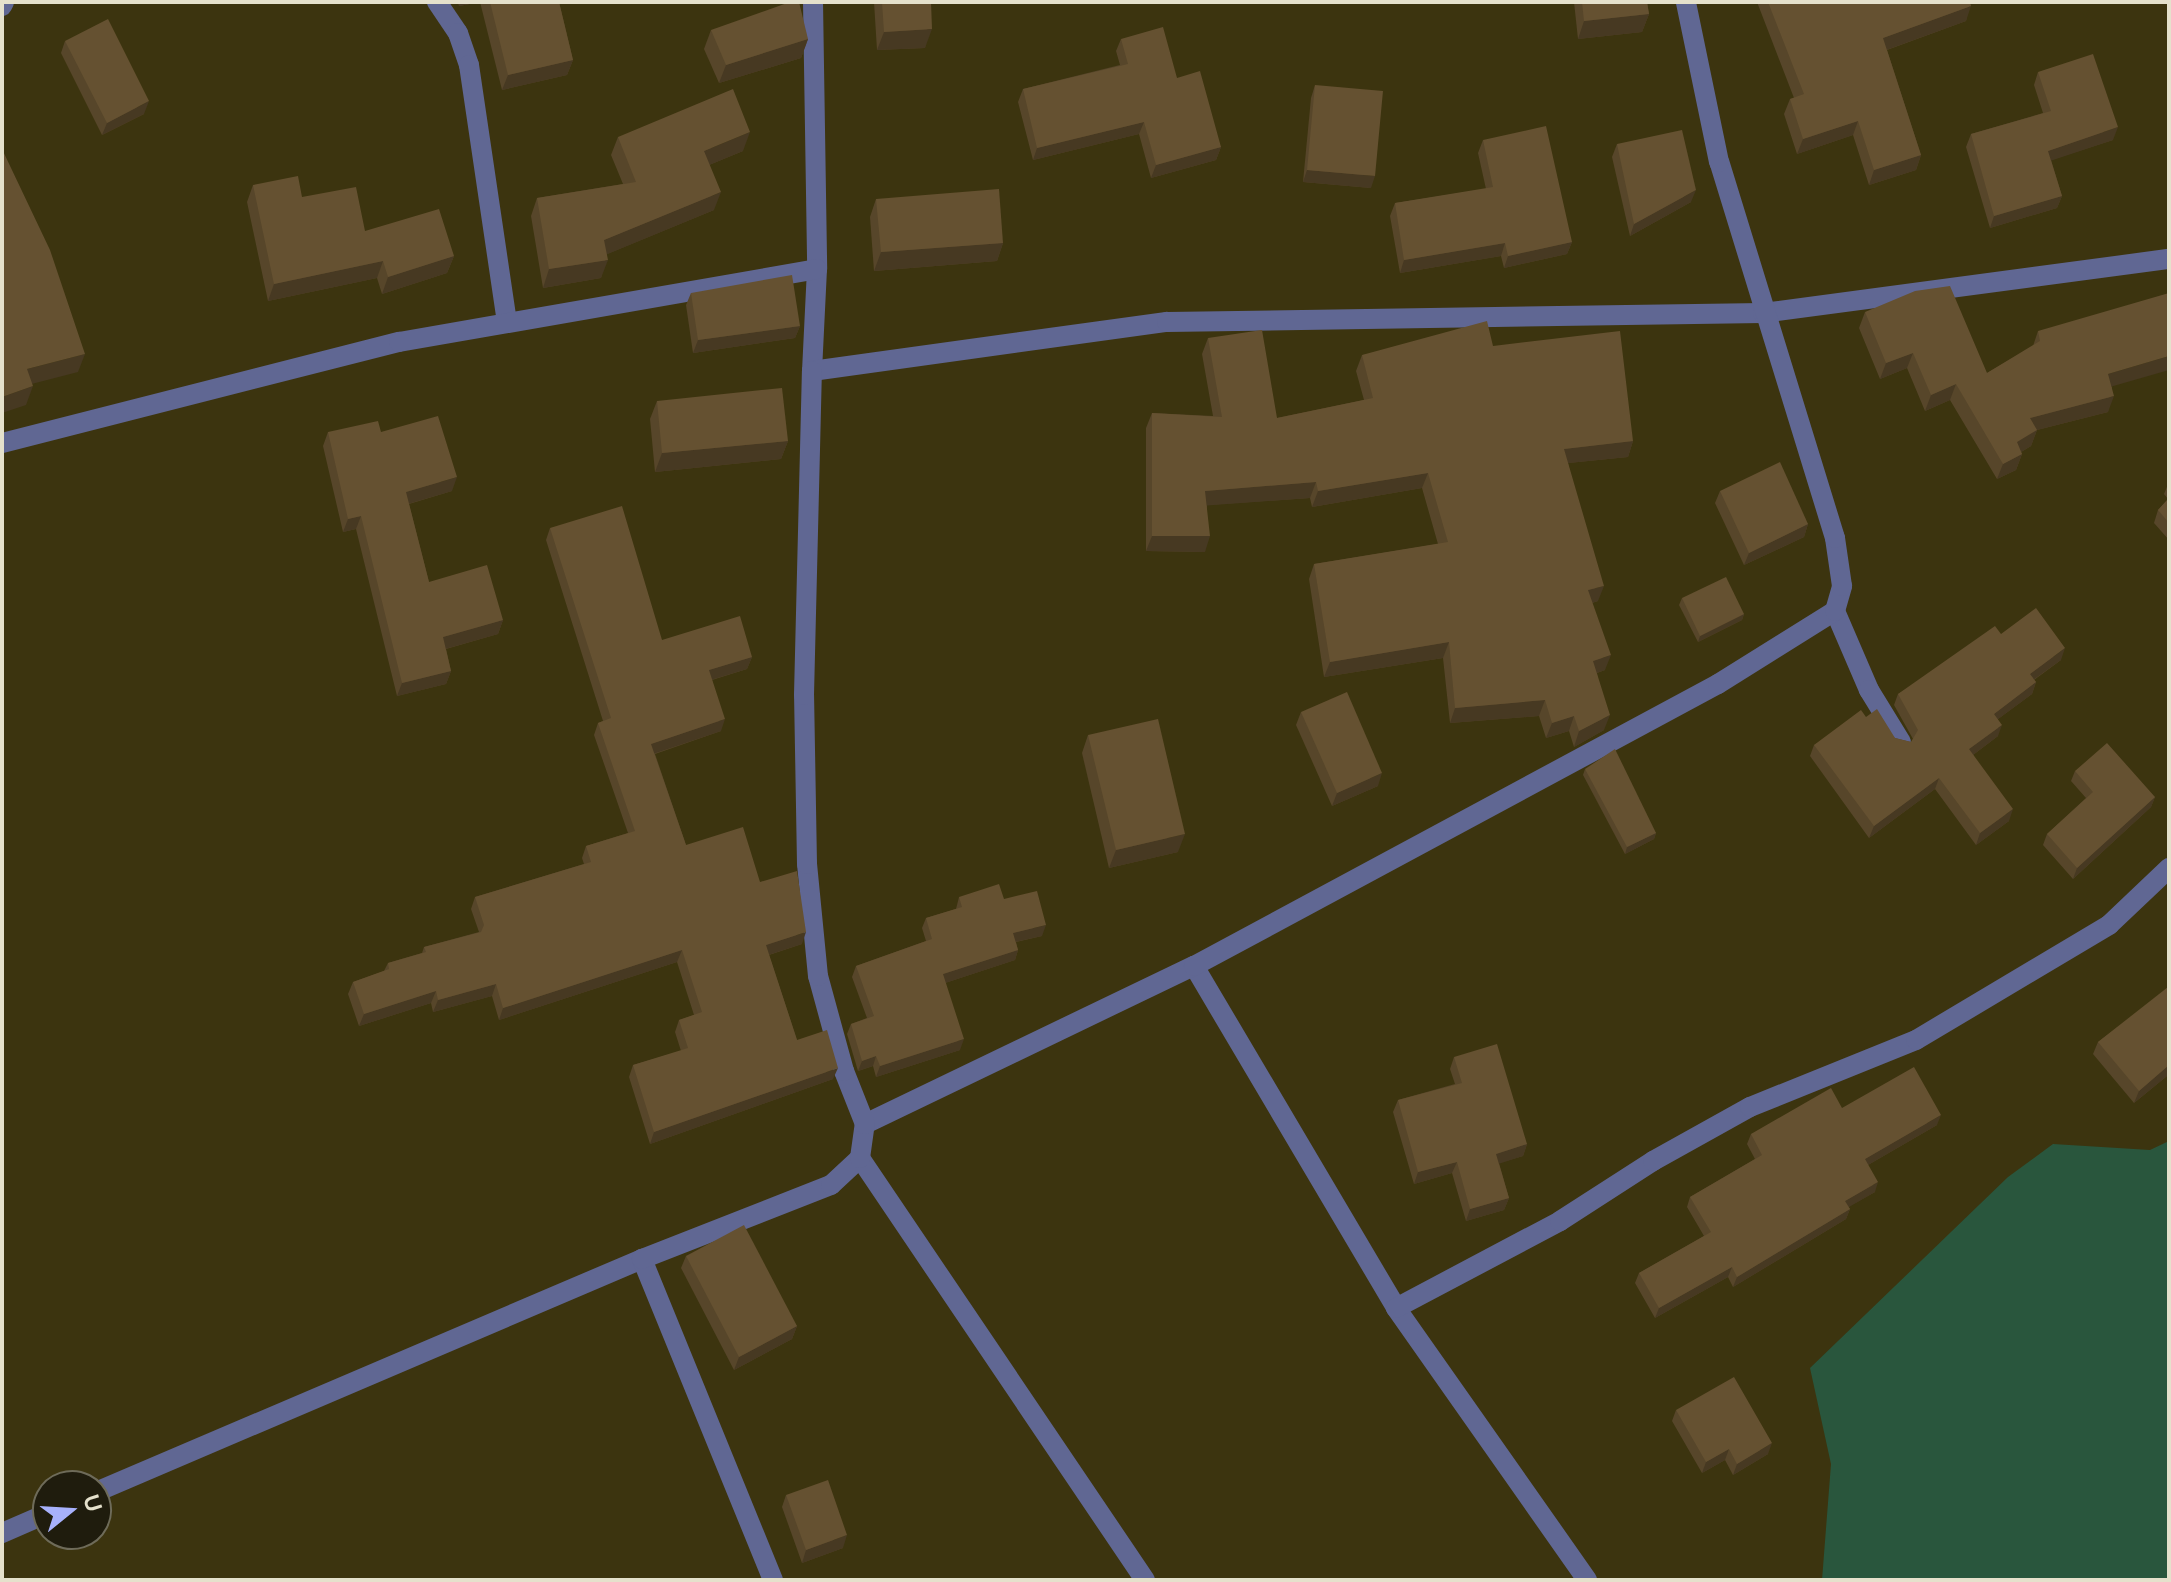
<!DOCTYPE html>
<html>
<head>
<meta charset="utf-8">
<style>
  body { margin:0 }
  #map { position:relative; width:2171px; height:1582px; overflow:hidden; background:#3c340f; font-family:Raleway,sans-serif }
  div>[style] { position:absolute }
  .green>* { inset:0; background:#29563d }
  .minor>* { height:20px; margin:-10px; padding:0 10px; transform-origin:10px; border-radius:10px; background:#606793 }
  .wall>* { inset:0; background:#57462a }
  .shaded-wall>* { inset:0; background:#473922 }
  .building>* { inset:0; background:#655131 }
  span { translate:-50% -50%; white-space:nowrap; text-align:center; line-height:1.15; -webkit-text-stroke:6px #1f1c0d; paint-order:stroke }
  .frame { position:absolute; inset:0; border:4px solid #e5e1cc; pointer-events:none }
  .north { position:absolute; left:32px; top:1470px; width:80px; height:80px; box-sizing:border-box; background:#1f1c0d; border:2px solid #6e6b59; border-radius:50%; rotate:72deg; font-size:22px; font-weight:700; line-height:32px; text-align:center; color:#e5e1cc }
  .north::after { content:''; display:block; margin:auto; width:28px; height:36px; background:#a7b1fc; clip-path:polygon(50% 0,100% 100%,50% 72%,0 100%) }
</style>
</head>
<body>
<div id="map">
  <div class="green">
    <div style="clip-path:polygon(2169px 1141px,2169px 1580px,1822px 1580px,1831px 1464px,1810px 1368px,2008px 1177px,2053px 1144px,2150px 1150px)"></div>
  </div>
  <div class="minor">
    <div style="left:437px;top:2px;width:37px;rotate:56deg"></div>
    <div style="left:458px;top:33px;width:34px;rotate:71deg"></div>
    <div style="left:469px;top:65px;width:260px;rotate:81.6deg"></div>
    <div style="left:813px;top:2px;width:267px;rotate:89.1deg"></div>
    <div style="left:817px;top:269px;width:102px;rotate:92.8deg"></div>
    <div style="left:812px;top:371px;width:358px;rotate:-7.9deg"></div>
    <div style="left:1167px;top:322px;width:596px;rotate:-0.87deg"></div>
    <div style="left:1763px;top:313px;width:410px;rotate:-7.6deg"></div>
    <div style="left:2px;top:6px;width:4px;rotate:-63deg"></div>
    <div style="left:2px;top:443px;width:410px;rotate:-14.3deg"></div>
    <div style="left:399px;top:342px;width:424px;rotate:-9.9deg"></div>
    <div style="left:1835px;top:611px;width:86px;rotate:66.7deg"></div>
    <div style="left:1869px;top:690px;width:61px;rotate:58.4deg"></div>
    <div style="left:1194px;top:966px;width:397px;rotate:59.4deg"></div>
    <div style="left:1396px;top:1308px;width:332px;rotate:54.9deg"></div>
    <div style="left:865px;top:1124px;width:365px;rotate:-25.7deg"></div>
    <div style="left:1194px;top:966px;width:595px;rotate:-28.29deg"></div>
    <div style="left:1718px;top:684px;width:138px;rotate:-32deg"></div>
    <div style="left:1835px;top:611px;width:26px;rotate:-74deg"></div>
    <div style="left:1842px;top:586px;width:49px;rotate:-98.3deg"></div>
    <div style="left:1835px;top:538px;width:393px;rotate:-107.1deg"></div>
    <div style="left:1719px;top:162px;width:163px;rotate:-101.7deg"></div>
    <div style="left:860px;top:1158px;width:509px;rotate:55.97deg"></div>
    <div style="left:1396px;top:1308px;width:186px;rotate:-27.9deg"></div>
    <div style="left:1560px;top:1221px;width:111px;rotate:-32.8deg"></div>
    <div style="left:1653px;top:1161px;width:111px;rotate:-29.1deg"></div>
    <div style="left:1750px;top:1107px;width:179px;rotate:-22deg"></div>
    <div style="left:1916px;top:1040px;width:225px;rotate:-30.8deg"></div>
    <div style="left:2109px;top:925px;width:83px;rotate:-43.5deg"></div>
    <div style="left:96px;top:1492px;width:594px;rotate:-23.11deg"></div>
    <div style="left:2px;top:1533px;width:50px;rotate:-23.5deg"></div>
    <div style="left:773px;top:1580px;width:347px;rotate:-112.2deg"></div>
    <div style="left:642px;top:1259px;width:203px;rotate:-21.4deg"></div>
    <div style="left:831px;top:1185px;width:40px;rotate:-43deg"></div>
    <div style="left:860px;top:1158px;width:34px;rotate:-82deg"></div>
    <div style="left:865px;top:1124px;width:57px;rotate:-111.6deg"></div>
    <div style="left:844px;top:1071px;width:98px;rotate:-105.3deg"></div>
    <div style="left:818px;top:976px;width:113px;rotate:-95.6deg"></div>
    <div style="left:807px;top:864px;width:169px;rotate:-91deg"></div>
    <div style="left:804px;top:695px;width:324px;rotate:-88.6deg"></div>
  </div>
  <div class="wall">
    <div style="clip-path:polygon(458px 2px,559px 2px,573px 60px,567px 75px,502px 90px,480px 2px,459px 6px)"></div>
    <div style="clip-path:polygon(874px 2px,931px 2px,925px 48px,877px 50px)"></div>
    <div style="clip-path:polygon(1574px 2px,1647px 2px,1649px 14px,1642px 32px,1578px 39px)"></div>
    <div style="clip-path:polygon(1757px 2px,1970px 2px,1966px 21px,1887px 50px,1921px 155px,1916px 170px,1869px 185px,1853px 135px,1797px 154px,1784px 114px,1790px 99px,1794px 98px)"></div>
    <div style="clip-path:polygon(711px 30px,808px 39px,801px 58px,719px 83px,704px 49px)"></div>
    <div style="clip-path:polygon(1121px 39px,1177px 78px,1221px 147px,1216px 160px,1151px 178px,1139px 134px,1033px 160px,1018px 102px,1023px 89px,1120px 65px,1116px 51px)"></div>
    <div style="clip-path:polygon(65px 41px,144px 114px,102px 135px,61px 53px)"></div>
    <div style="clip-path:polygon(2038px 72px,2113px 140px,2051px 160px,2062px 196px,2057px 208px,1990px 228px,1966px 147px,1971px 134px,2043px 113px,2034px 85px)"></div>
    <div style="clip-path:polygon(1315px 85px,1371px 188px,1303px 182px,1311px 98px)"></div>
    <div style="clip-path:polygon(618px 137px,743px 151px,709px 165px,714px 210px,607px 254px,601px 278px,543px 288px,531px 216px,537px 198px,623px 184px,611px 155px)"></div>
    <div style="clip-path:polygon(1483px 140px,1572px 242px,1567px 254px,1504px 268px,1501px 256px,1400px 273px,1390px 216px,1395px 203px,1486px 189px,1478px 153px)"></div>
    <div style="clip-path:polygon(1617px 144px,1691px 202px,1630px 236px,1612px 157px)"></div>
    <div style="clip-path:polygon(253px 185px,302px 197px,365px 231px,454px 256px,447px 273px,382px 294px,377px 278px,268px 301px,247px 202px)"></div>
    <div style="clip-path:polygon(876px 199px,1003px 243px,997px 261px,874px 271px,870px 217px)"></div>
    <div style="clip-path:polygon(691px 293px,800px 326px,795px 338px,693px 353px,686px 305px)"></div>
    <div style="clip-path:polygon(1865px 312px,1987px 373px,2033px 346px,2038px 331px,2112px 387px,2108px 412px,2037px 430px,2031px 446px,2021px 452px,2022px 454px,2016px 470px,1997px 479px,1950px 400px,1925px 411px,1907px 368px,1880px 379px,1859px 328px)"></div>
    <div style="clip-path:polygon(1208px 338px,1277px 418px,1364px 400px,1356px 371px,1362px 355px,1493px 346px,1633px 441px,1628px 457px,1568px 463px,1598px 601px,1592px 603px,1605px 670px,1597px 673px,1604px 730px,1574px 747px,1569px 731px,1546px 738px,1539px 716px,1450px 723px,1443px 658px,1324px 677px,1309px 579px,1314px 564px,1438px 544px,1422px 488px,1312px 507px,1310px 498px,1207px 505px,1205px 552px,1146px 551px,1146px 428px,1152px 413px,1213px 416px,1202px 354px)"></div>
    <div style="clip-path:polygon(657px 401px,788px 441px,781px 459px,655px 472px,650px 419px)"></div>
    <div style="clip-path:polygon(328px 432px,381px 432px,452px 491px,409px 504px,429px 582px,503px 620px,498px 634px,446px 649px,451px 671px,446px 684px,397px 696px,356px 529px,343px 532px,323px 446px)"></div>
    <div style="clip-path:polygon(2169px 482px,2169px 540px,2154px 523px,2158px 510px,2168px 499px,2164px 494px)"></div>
    <div style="clip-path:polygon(1720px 491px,1808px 524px,1804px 537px,1744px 565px,1715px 503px)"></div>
    <div style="clip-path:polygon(550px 528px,662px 640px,752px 657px,747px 669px,712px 680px,721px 731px,655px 754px,686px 845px,760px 882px,802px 944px,769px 955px,797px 1040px,833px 1079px,650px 1144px,629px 1077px,633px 1065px,681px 1051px,675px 1032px,679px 1020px,694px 1015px,677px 962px,499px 1020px,492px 996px,433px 1012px,431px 1003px,359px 1026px,348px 994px,353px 982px,384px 971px,388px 963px,422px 953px,424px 947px,479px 932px,471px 909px,475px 897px,584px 864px,582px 858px,586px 846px,628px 833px,594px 735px,598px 723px,603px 721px,546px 540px)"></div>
    <div style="clip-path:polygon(1682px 598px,1744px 614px,1742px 620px,1698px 642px,1679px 605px)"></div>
    <div style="clip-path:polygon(2001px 634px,2061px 660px,2034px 680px,2036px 682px,2032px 694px,1998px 719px,1998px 736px,1973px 755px,2009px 821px,1976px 845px,1935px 789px,1869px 838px,1810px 756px,1814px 745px,1866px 717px,1895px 738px,1911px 742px,1913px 739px,1894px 705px,1898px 694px)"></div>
    <div style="clip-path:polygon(1301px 712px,1378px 786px,1332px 806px,1296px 725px)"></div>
    <div style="clip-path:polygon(1088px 735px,1178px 852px,1109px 868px,1082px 753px)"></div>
    <div style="clip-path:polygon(1585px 769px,1656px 833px,1654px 839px,1625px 854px,1583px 775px)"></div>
    <div style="clip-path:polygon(2075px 771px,2155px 797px,2151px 807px,2073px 879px,2043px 845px,2047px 834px,2086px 798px,2071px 781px)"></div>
    <div style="clip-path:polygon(959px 897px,1004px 899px,1042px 936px,1016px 942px,1018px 950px,1015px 960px,945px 983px,960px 1050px,876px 1077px,873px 1066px,858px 1071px,847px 1034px,851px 1024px,867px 1018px,852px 977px,856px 966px,926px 941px,922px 928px,926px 918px,956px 909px)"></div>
    <div style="clip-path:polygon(2169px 988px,2169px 1079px,2167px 1076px,2134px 1103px,2093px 1054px,2098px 1042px)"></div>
    <div style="clip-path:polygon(1454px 1057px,1527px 1144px,1523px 1156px,1499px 1163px,1509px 1198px,1504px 1210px,1466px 1221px,1452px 1173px,1414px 1184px,1393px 1112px,1398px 1100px,1455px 1084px,1450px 1069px)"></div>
    <div style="clip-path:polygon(1842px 1108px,1937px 1125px,1868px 1165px,1875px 1192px,1848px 1207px,1850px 1209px,1846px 1219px,1733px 1287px,1728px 1277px,1655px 1318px,1635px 1283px,1639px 1273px,1704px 1236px,1687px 1207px,1690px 1197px,1755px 1159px,1747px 1144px,1751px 1134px)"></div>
    <div style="clip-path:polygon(686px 1256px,797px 1326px,792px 1339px,734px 1370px,681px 1268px)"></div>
    <div style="clip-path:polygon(1676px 1410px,1768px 1454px,1733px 1475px,1725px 1460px,1702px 1473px,1672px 1421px)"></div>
    <div style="clip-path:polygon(786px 1495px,843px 1548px,802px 1563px,782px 1507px)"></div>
  </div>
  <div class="shaded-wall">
    <div style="clip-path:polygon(460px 2px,480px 2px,459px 6px)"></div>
    <div style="clip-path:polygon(1971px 6px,1966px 21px,1878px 53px,1883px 38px)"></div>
    <div style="clip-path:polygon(1649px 14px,1642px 32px,1578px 39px,1584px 21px)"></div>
    <div style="clip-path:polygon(932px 29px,925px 48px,877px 50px,884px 32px)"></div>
    <div style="clip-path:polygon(808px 39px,801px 58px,719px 83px,726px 65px)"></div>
    <div style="clip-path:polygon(573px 60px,567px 75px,502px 90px,508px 75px)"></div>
    <div style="clip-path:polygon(149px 101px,144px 114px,102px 135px,107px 123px)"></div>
    <div style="clip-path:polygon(1858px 121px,1853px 135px,1797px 154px,1803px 139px)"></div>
    <div style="clip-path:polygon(1144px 122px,1139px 134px,1033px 160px,1037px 148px)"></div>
    <div style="clip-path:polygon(2118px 127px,2113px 140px,2044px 163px,2048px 151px)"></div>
    <div style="clip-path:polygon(750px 132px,743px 151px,697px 170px,704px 151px)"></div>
    <div style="clip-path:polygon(1221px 147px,1216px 160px,1151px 178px,1156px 165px)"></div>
    <div style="clip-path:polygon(1921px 155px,1916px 170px,1869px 185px,1874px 170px)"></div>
    <div style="clip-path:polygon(1307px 170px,1375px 176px,1371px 188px,1303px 182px)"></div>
    <div style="clip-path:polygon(1696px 190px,1691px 202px,1630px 236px,1634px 224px)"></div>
    <div style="clip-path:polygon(721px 192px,714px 210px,598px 258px,604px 240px)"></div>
    <div style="clip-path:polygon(2062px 196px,2057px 208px,1990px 228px,1994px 216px)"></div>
    <div style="clip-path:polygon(1572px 242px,1567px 254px,1504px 268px,1508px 256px)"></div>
    <div style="clip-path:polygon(1003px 243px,997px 261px,874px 271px,881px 252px)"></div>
    <div style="clip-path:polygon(1505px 243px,1501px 256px,1400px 273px,1404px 260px)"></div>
    <div style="clip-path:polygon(454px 256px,447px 273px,382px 294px,388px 277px)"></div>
    <div style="clip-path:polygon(608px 260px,601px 278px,543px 288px,549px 269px)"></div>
    <div style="clip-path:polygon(383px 261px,377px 278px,268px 301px,274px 284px)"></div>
    <div style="clip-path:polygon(800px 326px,795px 338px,693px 353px,698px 340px)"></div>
    <div style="clip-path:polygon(1913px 353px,1907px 368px,1880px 379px,1886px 363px)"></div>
    <div style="clip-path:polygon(85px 354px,78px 372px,20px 387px,27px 369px)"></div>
    <div style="clip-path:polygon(2169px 356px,2169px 370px,2103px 389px,2108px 374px)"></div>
    <div style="clip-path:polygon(1956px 384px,1950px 400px,1925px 411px,1931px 395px)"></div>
    <div style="clip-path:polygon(33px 386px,26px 405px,2px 413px,2px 397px)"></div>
    <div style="clip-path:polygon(2114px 396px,2108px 412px,2037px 430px,2031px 446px,2011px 458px,2017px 442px,2030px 418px)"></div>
    <div style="clip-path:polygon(788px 441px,781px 459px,655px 472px,662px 453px)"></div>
    <div style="clip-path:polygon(1633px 441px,1628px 457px,1559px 464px,1564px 449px)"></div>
    <div style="clip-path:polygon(2022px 454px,2016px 470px,1997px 479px,2003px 464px)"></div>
    <div style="clip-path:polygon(1428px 473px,1422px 488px,1312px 507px,1318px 491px)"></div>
    <div style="clip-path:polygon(457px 477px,452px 491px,401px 506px,406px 492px)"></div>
    <div style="clip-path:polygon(1316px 482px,1310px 498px,1200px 506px,1205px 491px)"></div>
    <div style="clip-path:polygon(361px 516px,356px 529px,343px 532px,348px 519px)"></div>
    <div style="clip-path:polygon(1808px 524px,1804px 537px,1744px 565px,1749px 553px)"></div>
    <div style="clip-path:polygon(1152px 536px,1210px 536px,1205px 552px,1146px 551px)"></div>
    <div style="clip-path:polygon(1604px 586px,1598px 601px,1582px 606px,1588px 590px)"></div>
    <div style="clip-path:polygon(1744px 614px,1742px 620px,1698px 642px,1700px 636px)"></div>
    <div style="clip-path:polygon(503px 620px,498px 634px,438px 651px,443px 637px)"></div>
    <div style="clip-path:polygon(1449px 642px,1443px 658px,1324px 677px,1330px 662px)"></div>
    <div style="clip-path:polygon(2065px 648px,2061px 660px,2026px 685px,2030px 674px)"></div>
    <div style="clip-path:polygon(1611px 655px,1605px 670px,1588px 676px,1593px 661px)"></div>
    <div style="clip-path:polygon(752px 657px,747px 669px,704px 682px,709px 670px)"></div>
    <div style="clip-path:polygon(451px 671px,446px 684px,397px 696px,402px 683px)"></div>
    <div style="clip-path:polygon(2036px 682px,2032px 694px,1990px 725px,1994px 714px)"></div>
    <div style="clip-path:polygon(1545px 700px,1539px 716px,1450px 723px,1455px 708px)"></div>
    <div style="clip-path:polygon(1610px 715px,1604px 730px,1574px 747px,1579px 731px)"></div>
    <div style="clip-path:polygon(1574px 716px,1569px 731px,1546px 738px,1552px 723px)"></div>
    <div style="clip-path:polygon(725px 719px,721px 731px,647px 756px,651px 744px)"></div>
    <div style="clip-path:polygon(2002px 725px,1998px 736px,1965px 761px,1969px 749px)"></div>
    <div style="clip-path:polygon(1382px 773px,1378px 786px,1332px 806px,1337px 793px)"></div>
    <div style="clip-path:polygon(1939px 778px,1935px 789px,1869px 838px,1874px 826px)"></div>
    <div style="clip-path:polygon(2155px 797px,2151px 807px,2073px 879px,2077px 868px)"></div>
    <div style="clip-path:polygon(2013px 809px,2009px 821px,1976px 845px,1980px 833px)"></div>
    <div style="clip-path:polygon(1656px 833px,1654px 839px,1625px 854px,1627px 847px)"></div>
    <div style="clip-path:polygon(1185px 834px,1178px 852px,1109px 868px,1116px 850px)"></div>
    <div style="clip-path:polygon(1046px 925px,1042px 936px,1010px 943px,1013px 933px)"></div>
    <div style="clip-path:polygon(806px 932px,802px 944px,762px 957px,766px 945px)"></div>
    <div style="clip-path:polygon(682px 950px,677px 962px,499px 1020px,503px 1008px)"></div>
    <div style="clip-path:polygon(1018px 950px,1015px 960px,939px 985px,943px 974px)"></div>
    <div style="clip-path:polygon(496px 984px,492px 996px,433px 1012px,438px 1000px)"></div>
    <div style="clip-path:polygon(436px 991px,431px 1003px,359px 1026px,364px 1014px)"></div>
    <div style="clip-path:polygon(964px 1039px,960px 1050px,876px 1077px,880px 1066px)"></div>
    <div style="clip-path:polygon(876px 1056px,873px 1066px,858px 1071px,862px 1061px)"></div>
    <div style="clip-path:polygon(2169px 1065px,2167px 1076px,2134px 1103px,2139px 1091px)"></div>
    <div style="clip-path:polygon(838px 1068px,833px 1079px,650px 1144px,654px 1132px)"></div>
    <div style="clip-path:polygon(1941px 1115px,1937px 1125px,1861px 1169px,1865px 1159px)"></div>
    <div style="clip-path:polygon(1527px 1144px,1523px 1156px,1492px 1166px,1496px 1154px)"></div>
    <div style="clip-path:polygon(1457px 1162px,1452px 1173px,1414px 1184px,1418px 1172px)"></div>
    <div style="clip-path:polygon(1878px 1182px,1875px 1192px,1842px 1211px,1845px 1201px)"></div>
    <div style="clip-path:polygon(1509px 1198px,1504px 1210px,1466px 1221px,1470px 1209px)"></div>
    <div style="clip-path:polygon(1850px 1209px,1846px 1219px,1733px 1287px,1737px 1277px)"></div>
    <div style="clip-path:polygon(1732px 1267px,1728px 1277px,1655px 1318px,1659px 1308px)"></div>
    <div style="clip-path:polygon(797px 1326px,792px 1339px,734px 1370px,739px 1357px)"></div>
    <div style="clip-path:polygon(1772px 1443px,1768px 1454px,1733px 1475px,1737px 1464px)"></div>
    <div style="clip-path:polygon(1729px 1449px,1725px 1460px,1702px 1473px,1706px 1462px)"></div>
    <div style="clip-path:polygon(847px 1535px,843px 1548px,802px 1563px,806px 1550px)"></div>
  </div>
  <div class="building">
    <div style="clip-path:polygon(490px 2px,559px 2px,573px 60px,508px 75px)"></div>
    <div style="clip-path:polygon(790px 2px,799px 2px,808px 39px,726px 65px,711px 30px)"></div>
    <div style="clip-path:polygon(882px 2px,931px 2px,932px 29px,884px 32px)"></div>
    <div style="clip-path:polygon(1582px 2px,1647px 2px,1649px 14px,1584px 21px)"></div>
    <div style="clip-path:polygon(1768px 2px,1970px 2px,1971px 6px,1883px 38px,1921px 155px,1874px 170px,1858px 121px,1803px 139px,1790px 99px,1804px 94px)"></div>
    <div style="clip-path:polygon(108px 19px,149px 101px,107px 123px,65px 41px)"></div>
    <div style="clip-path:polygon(1163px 27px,1177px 78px,1200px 71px,1221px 147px,1156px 165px,1144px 122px,1037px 148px,1023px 89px,1128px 64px,1121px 39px)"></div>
    <div style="clip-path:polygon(2093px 54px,2118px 127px,2048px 151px,2062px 196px,1994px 216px,1971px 134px,2051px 111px,2038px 72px)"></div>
    <div style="clip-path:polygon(1315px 85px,1383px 91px,1375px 176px,1307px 170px)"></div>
    <div style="clip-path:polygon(733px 89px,750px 132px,704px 151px,721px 192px,604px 240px,608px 260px,549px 269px,537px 198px,636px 182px,618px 137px)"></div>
    <div style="clip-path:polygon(1546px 126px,1572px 242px,1508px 256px,1505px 243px,1404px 260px,1395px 203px,1493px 187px,1483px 140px)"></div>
    <div style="clip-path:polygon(1682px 130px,1696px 190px,1634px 224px,1617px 144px)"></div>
    <div style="clip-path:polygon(2px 149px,50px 250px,85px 354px,27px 369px,33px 386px,2px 397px)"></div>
    <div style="clip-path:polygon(298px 176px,302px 197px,356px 187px,365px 231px,439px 209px,454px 256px,388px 277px,383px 261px,274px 284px,253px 185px)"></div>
    <div style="clip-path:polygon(999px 189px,1003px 243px,881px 252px,876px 199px)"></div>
    <div style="clip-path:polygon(792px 275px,800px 326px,698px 340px,691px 293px)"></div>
    <div style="clip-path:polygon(1950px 286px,1987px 373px,2040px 341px,2038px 331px,2169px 293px,2169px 356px,2108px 374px,2114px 396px,2030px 418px,2037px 430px,2017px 442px,2022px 454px,2003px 464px,1956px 384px,1931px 395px,1913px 353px,1886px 363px,1865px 312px,1915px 291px)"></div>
    <div style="clip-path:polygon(1487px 321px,1493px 346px,1620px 331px,1633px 441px,1564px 449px,1604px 586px,1588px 590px,1611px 655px,1593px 661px,1610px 715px,1579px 731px,1574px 716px,1552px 723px,1545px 700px,1455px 708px,1449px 642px,1330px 662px,1314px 564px,1448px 542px,1428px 473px,1318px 491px,1316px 482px,1205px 491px,1210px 536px,1152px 536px,1152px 413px,1222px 417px,1208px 338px,1262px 330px,1277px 418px,1373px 398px,1362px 355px)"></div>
    <div style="clip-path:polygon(782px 388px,788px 441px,662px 453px,657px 401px)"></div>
    <div style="clip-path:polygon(438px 416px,457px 477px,406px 492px,429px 582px,487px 565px,503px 620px,443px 637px,451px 671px,402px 683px,361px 516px,348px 519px,328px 432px,378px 421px,381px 432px)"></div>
    <div style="clip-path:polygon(1780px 462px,1808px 524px,1749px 553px,1720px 491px)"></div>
    <div style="clip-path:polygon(2169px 498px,2169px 523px,2158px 510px)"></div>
    <div style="clip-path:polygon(622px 506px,662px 640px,740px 616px,752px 657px,709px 670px,725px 719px,651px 744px,686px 845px,743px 827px,760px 882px,797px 871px,806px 932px,766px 945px,797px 1040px,827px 1030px,838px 1068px,654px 1132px,633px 1065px,688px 1048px,679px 1020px,702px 1012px,682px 950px,503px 1008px,496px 984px,438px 1000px,436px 991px,364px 1014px,353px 982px,389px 969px,388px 963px,426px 952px,424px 947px,481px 932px,484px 925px,475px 897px,591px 862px,586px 846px,635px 831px,598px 723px,611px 718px,550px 528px)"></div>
    <div style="clip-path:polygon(1726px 577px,1744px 614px,1700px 636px,1682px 598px)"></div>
    <div style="clip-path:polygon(2036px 608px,2065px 648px,2030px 674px,2036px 682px,1994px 714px,2002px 725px,1969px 749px,2013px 809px,1980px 833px,1939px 778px,1874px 826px,1814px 745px,1861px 710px,1866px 717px,1877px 709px,1895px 738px,1911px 742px,1918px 730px,1898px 694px,1995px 626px,2001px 634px)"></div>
    <div style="clip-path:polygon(1347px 692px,1382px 773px,1337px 793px,1301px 712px)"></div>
    <div style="clip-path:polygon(1158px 719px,1185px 834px,1116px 850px,1088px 735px)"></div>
    <div style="clip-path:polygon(2107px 743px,2155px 797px,2077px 868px,2047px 834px,2093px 792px,2075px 771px)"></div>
    <div style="clip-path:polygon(1615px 749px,1656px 833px,1627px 847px,1585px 769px)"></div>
    <div style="clip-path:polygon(999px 884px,1004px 899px,1037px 891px,1046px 925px,1013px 933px,1018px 950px,943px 974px,964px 1039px,880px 1066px,876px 1056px,862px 1061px,851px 1024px,874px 1016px,856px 966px,932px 939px,926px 918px,962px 907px,959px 897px)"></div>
    <div style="clip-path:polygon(2168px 987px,2169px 988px,2169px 1065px,2139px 1091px,2098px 1042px)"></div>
    <div style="clip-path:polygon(1497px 1044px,1527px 1144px,1496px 1154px,1509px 1198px,1470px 1209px,1457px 1162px,1418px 1172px,1398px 1100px,1462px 1083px,1454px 1057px)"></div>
    <div style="clip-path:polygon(1914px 1067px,1941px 1115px,1865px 1159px,1878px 1182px,1845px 1201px,1850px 1209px,1737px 1277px,1732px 1267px,1659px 1308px,1639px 1273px,1711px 1232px,1690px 1197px,1762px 1155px,1751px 1134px,1831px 1088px,1842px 1108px)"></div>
    <div style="clip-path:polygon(744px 1225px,797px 1326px,739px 1357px,686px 1256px)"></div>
    <div style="clip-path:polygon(1734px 1377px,1772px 1443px,1737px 1464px,1729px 1449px,1706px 1462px,1676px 1410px)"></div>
    <div style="clip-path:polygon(828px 1480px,847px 1535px,806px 1550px,786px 1495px)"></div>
  </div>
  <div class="frame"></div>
  <div class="north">U</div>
</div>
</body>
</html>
